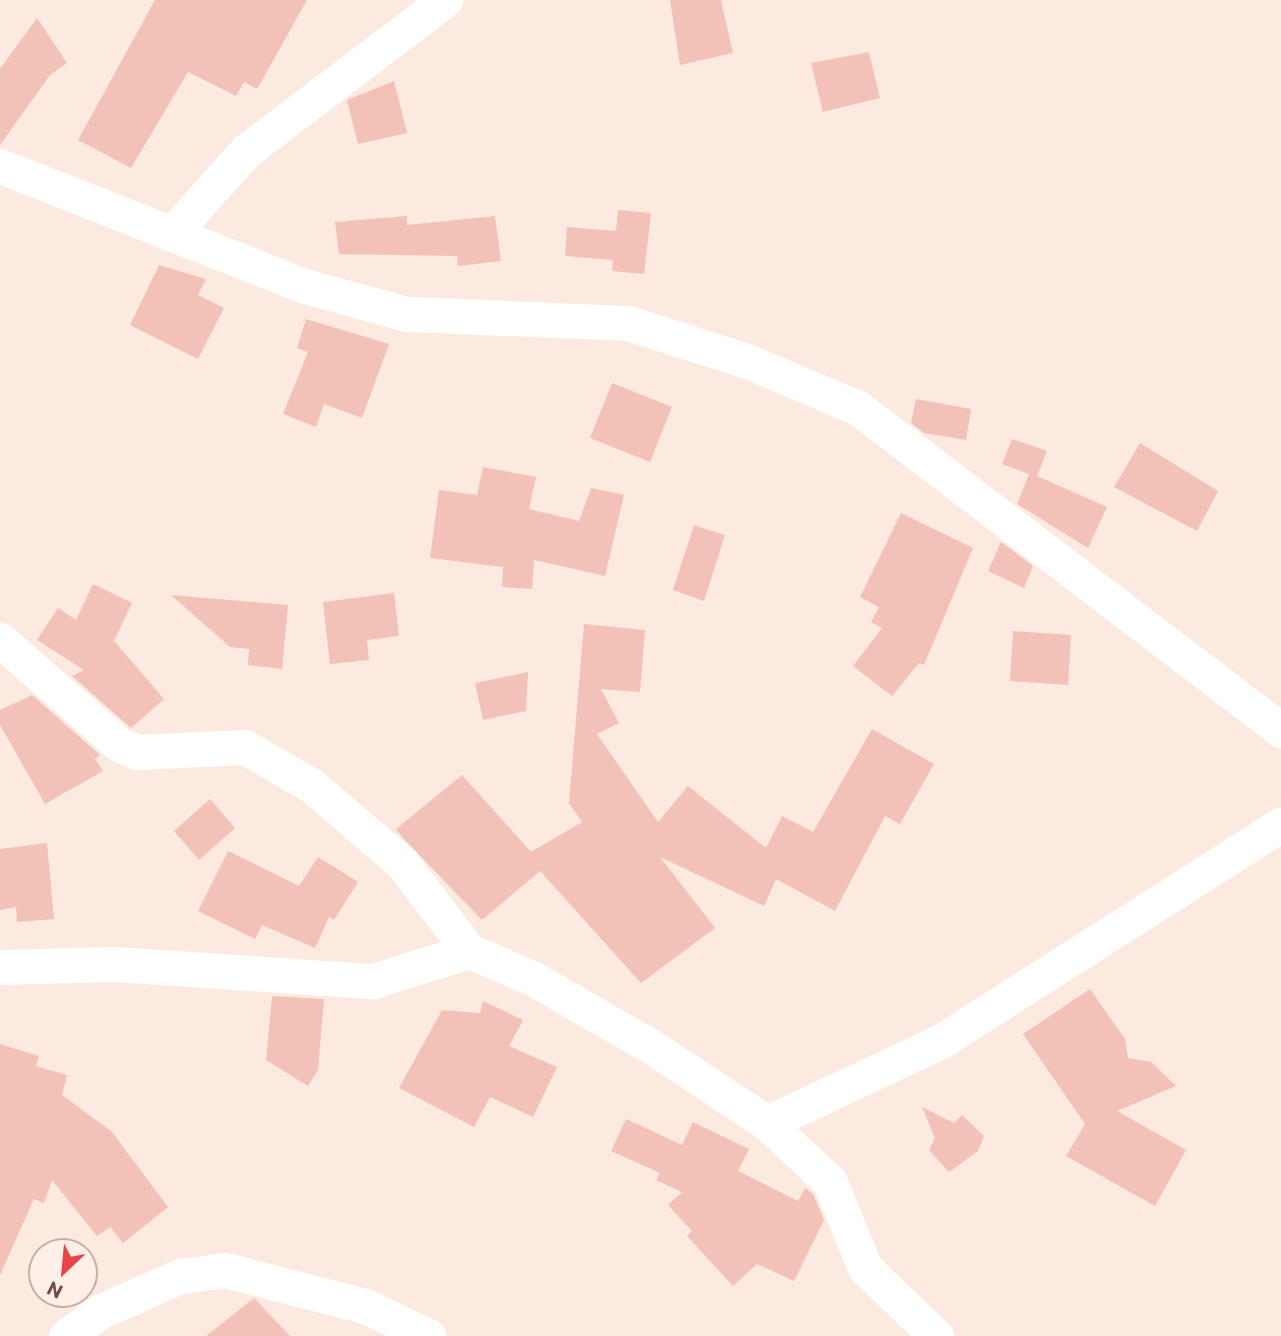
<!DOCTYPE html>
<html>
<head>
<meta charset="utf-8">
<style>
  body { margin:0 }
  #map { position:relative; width:1281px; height:1336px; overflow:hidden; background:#fceae0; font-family:Commissioner,sans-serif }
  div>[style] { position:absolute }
  .building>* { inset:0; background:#f2c1b7 }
  .street>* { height:35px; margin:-17.5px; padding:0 17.5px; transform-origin:17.5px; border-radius:17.5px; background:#fff }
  span { translate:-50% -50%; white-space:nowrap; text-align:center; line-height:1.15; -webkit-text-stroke:7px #ffefe6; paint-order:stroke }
  .north { position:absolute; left:28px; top:1238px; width:70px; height:70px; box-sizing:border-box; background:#ffefe6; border:2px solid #c7aea6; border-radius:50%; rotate:206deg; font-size:19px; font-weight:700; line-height:28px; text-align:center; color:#734c47 }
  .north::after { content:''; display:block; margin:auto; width:24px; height:32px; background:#e84346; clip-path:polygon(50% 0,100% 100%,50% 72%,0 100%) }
</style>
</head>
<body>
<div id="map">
  <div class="building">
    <div style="clip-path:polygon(155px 0,307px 0,257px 89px,244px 82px,236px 96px,188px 72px,131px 168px,78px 140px)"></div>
    <div style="clip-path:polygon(670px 0,721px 0,733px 53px,680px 65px)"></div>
    <div style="clip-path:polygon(37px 18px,67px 63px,50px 75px,0 145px,0 69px)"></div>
    <div style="clip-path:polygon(869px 52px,880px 98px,823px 112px,811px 63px)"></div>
    <div style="clip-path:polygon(394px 81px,407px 133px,358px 144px,347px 100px)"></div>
    <div style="clip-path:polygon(618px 210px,651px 213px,644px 274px,612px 271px,613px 260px,565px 256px,567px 227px,616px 231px)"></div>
    <div style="clip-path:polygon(407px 216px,407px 225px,495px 216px,501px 261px,458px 266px,457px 256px,339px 254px,335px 222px)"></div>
    <div style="clip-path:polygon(159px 265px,206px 279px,198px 295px,224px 308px,198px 359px,130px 325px)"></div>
    <div style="clip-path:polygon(306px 319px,389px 344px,362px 418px,324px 404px,316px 427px,283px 414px,308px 352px,297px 348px)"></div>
    <div style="clip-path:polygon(612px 383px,672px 407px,650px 462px,590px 438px)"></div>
    <div style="clip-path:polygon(916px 399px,971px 409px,966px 440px,924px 433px,911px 423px)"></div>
    <div style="clip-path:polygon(1012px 439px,1047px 451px,1037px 476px,1107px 507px,1088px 548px,1017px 504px,1029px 474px,1002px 464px)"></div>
    <div style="clip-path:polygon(1140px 443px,1218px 491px,1197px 531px,1114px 487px)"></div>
    <div style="clip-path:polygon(483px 467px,536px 477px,529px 509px,579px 521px,591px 488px,624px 495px,605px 576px,534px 560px,532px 589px,502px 587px,503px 567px,430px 558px,439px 490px,477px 495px)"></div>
    <div style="clip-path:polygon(901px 513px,973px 548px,924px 665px,919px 663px,892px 696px,853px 666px,882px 628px,871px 622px,879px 607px,860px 597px)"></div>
    <div style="clip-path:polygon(694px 525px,725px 535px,704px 601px,673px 590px)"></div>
    <div style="clip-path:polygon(1001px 542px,1033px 566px,1024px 588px,988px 571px)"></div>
    <div style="clip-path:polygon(93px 584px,132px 603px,114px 641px,164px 699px,131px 728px,72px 676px,84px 670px,37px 640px,58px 608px,76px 620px)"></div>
    <div style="clip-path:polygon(394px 593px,399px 636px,367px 640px,369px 660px,330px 664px,323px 602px)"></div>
    <div style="clip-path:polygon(171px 595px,288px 605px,282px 669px,248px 665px,249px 649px,230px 647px)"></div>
    <div style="clip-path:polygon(584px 624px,645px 630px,640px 692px,601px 689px,619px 723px,597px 734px,658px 822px,688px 786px,766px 848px,782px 816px,813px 832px,872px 729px,934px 764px,900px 824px,885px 816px,835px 911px,776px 879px,764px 906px,660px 857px,715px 928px,641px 983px,540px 871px,482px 920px,402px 837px,396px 829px,462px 775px,531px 852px,582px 822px,569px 803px)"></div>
    <div style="clip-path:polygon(1013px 631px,1071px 635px,1068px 685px,1010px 681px)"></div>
    <div style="clip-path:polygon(528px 672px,526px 711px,483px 720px,475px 683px)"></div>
    <div style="clip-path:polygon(32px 695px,100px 755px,95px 759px,103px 771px,45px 804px,0 725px,0 710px)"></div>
    <div style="clip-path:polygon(210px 799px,235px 828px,199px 860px,174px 831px)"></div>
    <div style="clip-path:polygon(47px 843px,54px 919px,17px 922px,16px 907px,0 910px,0 849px)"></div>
    <div style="clip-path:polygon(228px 851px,299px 886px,318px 857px,358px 882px,334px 920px,329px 917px,315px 948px,262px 925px,255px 939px,198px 911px)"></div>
    <div style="clip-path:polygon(1090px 989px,1125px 1039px,1128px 1058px,1151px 1062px,1176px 1086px,1117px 1111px,1186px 1150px,1155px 1206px,1066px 1156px,1085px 1124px,1023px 1034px)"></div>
    <div style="clip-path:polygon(272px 996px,324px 999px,318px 1070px,308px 1086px,266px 1060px)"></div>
    <div style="clip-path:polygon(483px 1001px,523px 1020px,509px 1046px,557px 1067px,533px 1117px,490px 1097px,474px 1127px,399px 1088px,442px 1010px,480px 1013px)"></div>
    <div style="clip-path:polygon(0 1044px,39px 1056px,36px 1066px,67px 1075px,62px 1095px,112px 1132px,168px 1207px,123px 1243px,110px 1227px,97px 1236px,52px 1180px,44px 1203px,34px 1199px,0 1275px)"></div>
    <div style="clip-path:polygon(922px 1107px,954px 1123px,962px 1115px,984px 1136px,978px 1151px,949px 1172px,929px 1150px,935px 1138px)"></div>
    <div style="clip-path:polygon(626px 1119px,682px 1145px,693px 1122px,749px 1149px,738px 1171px,798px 1201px,805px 1188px,813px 1194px,824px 1220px,794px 1281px,757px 1264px,733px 1286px,687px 1236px,692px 1231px,668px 1205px,682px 1192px,656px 1180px,660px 1173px,611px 1151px)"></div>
    <div style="clip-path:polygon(254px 1298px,290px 1336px,206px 1336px)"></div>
  </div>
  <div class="street">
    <div style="left:0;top:166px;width:328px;rotate:21.5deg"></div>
    <div style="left:305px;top:286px;width:106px;rotate:15.4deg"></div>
    <div style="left:407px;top:314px;width:221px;rotate:2.3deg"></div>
    <div style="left:628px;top:323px;width:125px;rotate:17.7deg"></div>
    <div style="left:747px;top:361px;width:121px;rotate:22.9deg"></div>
    <div style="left:858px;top:408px;width:532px;rotate:37.28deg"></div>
    <div style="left:175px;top:230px;width:106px;rotate:-48.1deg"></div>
    <div style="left:246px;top:151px;width:250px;rotate:-37.2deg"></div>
    <div style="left:0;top:640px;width:159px;rotate:41.2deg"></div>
    <div style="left:120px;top:745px;width:18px;rotate:22deg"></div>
    <div style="left:137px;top:752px;width:108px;rotate:-2.7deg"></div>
    <div style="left:245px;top:747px;width:78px;rotate:30.2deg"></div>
    <div style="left:312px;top:786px;width:118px;rotate:40.5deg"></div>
    <div style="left:402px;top:863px;width:111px;rotate:52.7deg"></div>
    <div style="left:0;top:967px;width:114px;rotate:-1.5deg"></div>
    <div style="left:114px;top:964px;width:260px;rotate:3.8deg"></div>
    <div style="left:373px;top:981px;width:101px;rotate:-17.4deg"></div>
    <div style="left:469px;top:951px;width:69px;rotate:23.2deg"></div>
    <div style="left:532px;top:978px;width:138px;rotate:29.9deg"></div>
    <div style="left:652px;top:1047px;width:138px;rotate:33.5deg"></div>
    <div style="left:767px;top:1123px;width:86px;rotate:43.1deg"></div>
    <div style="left:830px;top:1182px;width:93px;rotate:67.9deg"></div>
    <div style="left:865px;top:1268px;width:98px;rotate:43.8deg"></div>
    <div style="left:767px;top:1123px;width:192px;rotate:-25.2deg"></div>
    <div style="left:941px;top:1041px;width:403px;rotate:-32.5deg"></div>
    <div style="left:66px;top:1336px;width:43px;rotate:-35.5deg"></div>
    <div style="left:101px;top:1311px;width:86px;rotate:-23.9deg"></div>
    <div style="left:180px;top:1276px;width:45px;rotate:-7.6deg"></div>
    <div style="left:225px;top:1270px;width:145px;rotate:14.4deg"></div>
    <div style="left:365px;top:1306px;width:70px;rotate:25.5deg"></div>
  </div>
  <div class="north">N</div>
</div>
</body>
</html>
